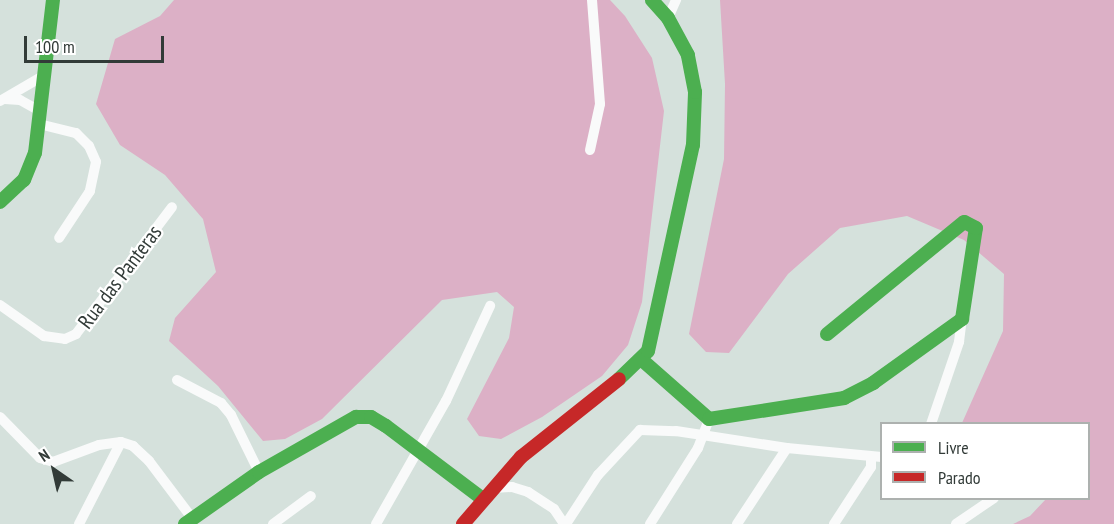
<!DOCTYPE html>
<html>
<head>
<meta charset="utf-8">
<style>
  body { margin:0 }
  #map { position:relative; width:1114px; height:524px; overflow:hidden; background:#d5e1dc; font-family:"PT Sans Narrow",sans-serif }
  div>[style] { position:absolute }
  .forest>* { inset:0; background:#dcb0c6 }
  .street>* { height:10px; margin:-5px; padding:0 5px; transform-origin:5px; border-radius:5px; background:#f9fafa }
  .fast>* { height:14px; margin:-7px; padding:0 7px; transform-origin:7px; border-radius:7px; background:#4caf50 }
  .jam>* { height:14px; margin:-7px; padding:0 7px; transform-origin:7px; border-radius:7px; background:#c62828 }
  span { translate:-50% -50%; white-space:nowrap; text-align:center; line-height:1.15; -webkit-text-stroke:4.5px #fff; paint-order:stroke }
  .street-label { font-size:21px; color:#323b38 }
  .legend { position:absolute; left:880px; top:422px; width:210px; height:78px; box-sizing:border-box; background:#fff; border:2px solid #adb1af; margin:0; padding:8px 10px; list-style:none; font-size:18px; color:#323b38 }
  .legend li { display:flex; align-items:center; gap:12px; height:30px }
  .legend b { width:30px; border:2px solid #adb1af }
  .north { position:absolute; left:24px; top:440px; width:60px; height:60px; -webkit-text-stroke:4px #fff; paint-order:stroke; rotate:326deg; font-size:16px; font-weight:700; line-height:24px; text-align:center; color:#323b38 }
  .north::after { content:''; display:block; margin:auto; width:21px; height:27px; background:#323b38; clip-path:polygon(50% 0,100% 100%,50% 72%,0 100%) }
  .scale { position:absolute; left:24px; top:36px; width:140px; height:27px; box-sizing:border-box; border:3px solid #323b38; border-top:0; padding-left:8px; font-size:18px; line-height:21px; white-space:nowrap; color:#323b38; -webkit-text-stroke:4px #fff; paint-order:stroke }
</style>
</head>
<body>
<div id="map">
  <div class="forest">
    <div style="clip-path:polygon(174px 0,610px 0,625px 16px,652px 58px,664px 111px,642px 302px,628px 345px,602px 376px,542px 417px,501px 439px,479px 436px,467px 419px,509px 338px,514px 307px,497px 292px,442px 300px,322px 419px,285px 439px,263px 441px,218px 386px,169px 341px,175px 318px,216px 272px,203px 219px,165px 175px,120px 145px,96px 104px,115px 39px,160px 16px)"></div>
    <div style="clip-path:polygon(720px 0,1114px 0,1114px 524px,1013px 524px,1030px 516px,1046px 499px,1088px 498px,1088px 424px,962px 423px,1003px 331px,1004px 274px,964px 240px,907px 216px,840px 228px,788px 274px,729px 353px,706px 352px,689px 334px,724px 159px,725px 84px)"></div>
  </div>
  <div class="street">
    <div style="left:668px;top:18px;width:20px;rotate:-66deg"></div>
    <div style="left:5px;top:99px;width:15px;rotate:4deg"></div>
    <div style="left:20px;top:100px;width:23px;rotate:29deg"></div>
    <div style="left:0;top:101px;width:50px;rotate:-30.2deg"></div>
    <div style="left:39px;top:124px;width:38px;rotate:14deg"></div>
    <div style="left:76px;top:133px;width:18px;rotate:45deg"></div>
    <div style="left:89px;top:146px;width:17px;rotate:66deg"></div>
    <div style="left:96px;top:162px;width:30px;rotate:102deg"></div>
    <div style="left:90px;top:191px;width:56px;rotate:123.4deg"></div>
    <div style="left:590px;top:150px;width:47px;rotate:-77.7deg"></div>
    <div style="left:600px;top:104px;width:104px;rotate:-94.4deg"></div>
    <div style="left:0;top:305px;width:54px;rotate:35.2deg"></div>
    <div style="left:44px;top:336px;width:21px;rotate:8deg"></div>
    <div style="left:65px;top:339px;width:12px;rotate:-24deg"></div>
    <div style="left:76px;top:334px;width:159px;rotate:-52.9deg"></div>
    <div style="left:177px;top:380px;width:50px;rotate:27.6deg"></div>
    <div style="left:221px;top:403px;width:16px;rotate:50deg"></div>
    <div style="left:231px;top:415px;width:64px;rotate:63.8deg"></div>
    <div style="left:0;top:417px;width:57px;rotate:45.7deg"></div>
    <div style="left:40px;top:458px;width:14px;rotate:17deg"></div>
    <div style="left:53px;top:462px;width:49px;rotate:-20.3deg"></div>
    <div style="left:99px;top:445px;width:22px;rotate:-8deg"></div>
    <div style="left:121px;top:442px;width:13px;rotate:18deg"></div>
    <div style="left:133px;top:446px;width:22px;rotate:43deg"></div>
    <div style="left:149px;top:461px;width:71px;rotate:53deg"></div>
    <div style="left:931px;top:424px;width:87px;rotate:-71.1deg"></div>
    <div style="left:959px;top:342px;width:23px;rotate:-83deg"></div>
    <div style="left:493px;top:488px;width:19px;rotate:-3deg"></div>
    <div style="left:512px;top:487px;width:17px;rotate:17deg"></div>
    <div style="left:528px;top:492px;width:31px;rotate:33deg"></div>
    <div style="left:554px;top:509px;width:18px;rotate:56deg"></div>
    <div style="left:79px;top:524px;width:92px;rotate:-62.9deg"></div>
    <div style="left:273px;top:524px;width:47px;rotate:-36.4deg"></div>
    <div style="left:376px;top:524px;width:142px;rotate:-60.4deg"></div>
    <div style="left:446px;top:401px;width:105px;rotate:-65.1deg"></div>
    <div style="left:566px;top:524px;width:59px;rotate:-56.9deg"></div>
    <div style="left:598px;top:475px;width:62px;rotate:-47deg"></div>
    <div style="left:640px;top:430px;width:36px;rotate:2deg"></div>
    <div style="left:676px;top:431px;width:112px;rotate:8.7deg"></div>
    <div style="left:787px;top:448px;width:95px;rotate:5.4deg"></div>
    <div style="left:650px;top:524px;width:90px;rotate:-57.7deg"></div>
    <div style="left:698px;top:448px;width:31px;rotate:-69deg"></div>
    <div style="left:737px;top:524px;width:91px;rotate:-56.7deg"></div>
    <div style="left:834px;top:524px;width:68px;rotate:-57deg"></div>
    <div style="left:871px;top:467px;width:10px;rotate:-90deg"></div>
    <div style="left:956px;top:524px;width:46px;rotate:-34.4deg"></div>
  </div>
  <div class="fast">
    <div style="left:0;top:202px;width:33px;rotate:-43deg"></div>
    <div style="left:24px;top:180px;width:29px;rotate:-68deg"></div>
    <div style="left:35px;top:153px;width:154px;rotate:-83.3deg"></div>
    <div style="left:642px;top:360px;width:89px;rotate:41.4deg"></div>
    <div style="left:709px;top:419px;width:137px;rotate:-8.8deg"></div>
    <div style="left:844px;top:398px;width:33px;rotate:-27deg"></div>
    <div style="left:873px;top:383px;width:110px;rotate:-35.7deg"></div>
    <div style="left:962px;top:319px;width:92px;rotate:-81.3deg"></div>
    <div style="left:976px;top:228px;width:13px;rotate:-153deg"></div>
    <div style="left:964px;top:222px;width:177px;rotate:140.7deg"></div>
    <div style="left:619px;top:379px;width:40px;rotate:-44deg"></div>
    <div style="left:648px;top:351px;width:211px;rotate:-77.7deg"></div>
    <div style="left:693px;top:145px;width:53px;rotate:-87.8deg"></div>
    <div style="left:695px;top:92px;width:38px;rotate:-101deg"></div>
    <div style="left:688px;top:55px;width:42px;rotate:-118.4deg"></div>
    <div style="left:668px;top:18px;width:24px;rotate:-132deg"></div>
    <div style="left:185px;top:524px;width:90px;rotate:-35.1deg"></div>
    <div style="left:259px;top:472px;width:112px;rotate:-29.6deg"></div>
    <div style="left:356px;top:417px;width:15px"></div>
    <div style="left:371px;top:417px;width:17px;rotate:31deg"></div>
    <div style="left:386px;top:426px;width:121px;rotate:37deg"></div>
  </div>
  <div class="jam">
    <div style="left:463px;top:524px;width:89px;rotate:-49.1deg"></div>
    <div style="left:521px;top:457px;width:125px;rotate:-38.5deg"></div>
  </div>
  <div class="street-label">
    <span style="left:120px;top:277px;rotate:-53deg">Rua das Panteras</span>
  </div>
  <ul class="legend">
  <li><b style="height:8px;background:#4caf50"></b>Livre</li>
  <li><b style="height:8px;background:#c62828"></b>Parado</li>
  </ul>
  <div class="north">N</div>
  <div class="scale">100 m</div>
</div>
</body>
</html>
